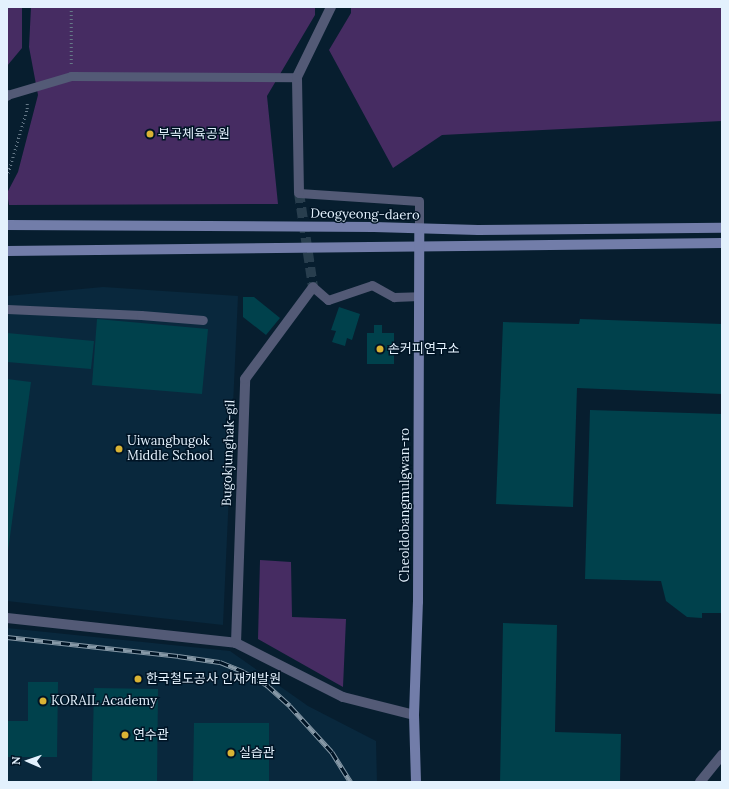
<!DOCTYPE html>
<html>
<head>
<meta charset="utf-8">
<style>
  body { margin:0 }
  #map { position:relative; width:729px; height:789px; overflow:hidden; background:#071e2f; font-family:Lora,"Noto Sans KR",serif }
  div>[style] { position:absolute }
  .built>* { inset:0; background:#09283d }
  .green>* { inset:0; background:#462c62 }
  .building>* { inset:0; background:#00414c }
  .street-tunnel>* { height:10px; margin-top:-5px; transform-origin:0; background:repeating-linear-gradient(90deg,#283e4e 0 10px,transparent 0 15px) }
  .path>* { height:2.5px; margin-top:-1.25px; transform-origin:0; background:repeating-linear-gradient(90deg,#657887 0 1px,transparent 0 4px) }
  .lane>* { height:9px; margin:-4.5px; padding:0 4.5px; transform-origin:4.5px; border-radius:4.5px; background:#535a76 }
  .street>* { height:10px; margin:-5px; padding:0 5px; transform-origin:5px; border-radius:5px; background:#535a76 }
  .secondary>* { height:10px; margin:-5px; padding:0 5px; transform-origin:5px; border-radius:5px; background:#727da9 }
  .rail>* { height:4.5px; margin-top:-2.25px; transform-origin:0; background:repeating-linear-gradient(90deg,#001425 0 9px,#8799a7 0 18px); box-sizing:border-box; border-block:1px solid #8799a7 }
  .dots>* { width:11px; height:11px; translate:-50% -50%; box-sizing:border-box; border:2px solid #001425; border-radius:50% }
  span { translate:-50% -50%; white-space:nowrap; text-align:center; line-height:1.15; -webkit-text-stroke:3px #001425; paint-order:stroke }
  .poi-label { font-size:13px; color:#e3f1fd }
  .left { translate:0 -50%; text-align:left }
  .street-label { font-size:13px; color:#e3f1fd }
  .frame { position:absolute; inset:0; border:8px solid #e3f1fd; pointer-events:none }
  .north { position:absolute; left:8px; top:741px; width:40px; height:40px; -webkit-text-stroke:3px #001425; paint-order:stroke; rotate:272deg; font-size:11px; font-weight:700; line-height:16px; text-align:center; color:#e3f1fd }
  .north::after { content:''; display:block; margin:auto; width:14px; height:18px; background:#e3f1fd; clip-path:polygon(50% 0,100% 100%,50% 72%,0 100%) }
</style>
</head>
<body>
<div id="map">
  <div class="built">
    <div style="clip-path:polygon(103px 287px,238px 296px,223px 625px,7px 601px,7px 296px)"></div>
    <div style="clip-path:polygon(7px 628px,230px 651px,308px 706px,376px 741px,377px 782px,7px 782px)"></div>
  </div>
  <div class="green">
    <div style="clip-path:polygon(7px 7px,22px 7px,22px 48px,7px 66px)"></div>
    <div style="clip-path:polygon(31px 7px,315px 7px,315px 15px,267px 96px,278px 204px,9px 205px,7px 193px,18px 172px,38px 95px,29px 47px)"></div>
    <div style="clip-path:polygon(351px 7px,722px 7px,722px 121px,442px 135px,393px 168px,329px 50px,351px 13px)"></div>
    <div style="clip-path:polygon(260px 560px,291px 562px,292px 617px,346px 619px,343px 687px,258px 639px)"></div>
  </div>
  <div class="building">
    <div style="clip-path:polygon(243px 297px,254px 297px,280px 318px,266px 335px,243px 317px)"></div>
    <div style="clip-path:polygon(339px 307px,360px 314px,352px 340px,347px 338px,345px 346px,332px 342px,336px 331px,331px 330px)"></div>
    <div style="clip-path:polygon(97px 319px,208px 329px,202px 394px,92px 385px)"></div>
    <div style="clip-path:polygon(580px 319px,722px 324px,722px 394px,577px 388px,573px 507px,496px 504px,503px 322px,579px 324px)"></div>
    <div style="clip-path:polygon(374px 325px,382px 325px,382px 333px,394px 333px,394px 364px,367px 364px,367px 333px,374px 333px)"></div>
    <div style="clip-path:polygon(7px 333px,94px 341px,91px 369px,7px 362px)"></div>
    <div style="clip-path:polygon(7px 379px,31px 382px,8px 551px,7px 551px)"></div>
    <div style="clip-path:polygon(590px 410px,722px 414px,722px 613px,702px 613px,702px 618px,687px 617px,666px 601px,661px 581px,585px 579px)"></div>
    <div style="clip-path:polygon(503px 623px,557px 625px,555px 732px,621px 734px,620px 782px,500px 782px)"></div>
    <div style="clip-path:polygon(28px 682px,58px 682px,57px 757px,7px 757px,7px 721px,28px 721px)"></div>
    <div style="clip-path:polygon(94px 688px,158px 689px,157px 782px,92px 782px)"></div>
    <div style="clip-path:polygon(194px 723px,269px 723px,269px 782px,193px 782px)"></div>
  </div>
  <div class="street-tunnel">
    <div style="left:299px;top:193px;width:95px;rotate:81.5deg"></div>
  </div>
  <div class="path">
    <div style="left:71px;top:64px;width:57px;rotate:-90deg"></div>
    <div style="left:8px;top:173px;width:67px;rotate:-73.5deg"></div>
    <div style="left:27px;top:109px;width:7px;rotate:-90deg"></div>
  </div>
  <div class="lane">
    <div style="left:7px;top:95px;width:67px;rotate:-16.5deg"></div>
    <div style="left:71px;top:76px;width:226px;rotate:0.3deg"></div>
    <div style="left:299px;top:193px;width:120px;rotate:3.8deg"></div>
    <div style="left:419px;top:201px;width:28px;rotate:90deg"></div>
    <div style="left:313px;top:287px;width:20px;rotate:41deg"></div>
    <div style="left:328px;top:300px;width:46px;rotate:-18.8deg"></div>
    <div style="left:372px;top:285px;width:25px;rotate:29deg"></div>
    <div style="left:394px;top:297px;width:25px;rotate:-2deg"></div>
    <div style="left:7px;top:309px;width:134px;rotate:2.6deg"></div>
    <div style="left:141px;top:315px;width:62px;rotate:4.6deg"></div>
  </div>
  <div class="street">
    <div style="left:7px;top:95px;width:1px;rotate:90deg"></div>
    <div style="left:299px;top:193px;width:116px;rotate:-91deg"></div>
    <div style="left:297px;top:77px;width:78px;rotate:-64.1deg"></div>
    <div style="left:7px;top:618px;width:230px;rotate:6.2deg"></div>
    <div style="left:236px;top:643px;width:120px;rotate:26.8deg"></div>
    <div style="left:343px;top:697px;width:73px;rotate:14.2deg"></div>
    <div style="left:236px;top:643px;width:264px;rotate:-88deg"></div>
    <div style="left:245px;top:379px;width:114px;rotate:-53.5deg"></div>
    <div style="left:700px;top:782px;width:35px;rotate:-51deg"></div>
  </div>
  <div class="secondary">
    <div style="left:7px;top:225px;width:367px;rotate:0.3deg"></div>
    <div style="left:374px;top:227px;width:104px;rotate:1.7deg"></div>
    <div style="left:478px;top:230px;width:244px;rotate:-0.5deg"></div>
    <div style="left:7px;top:251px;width:715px;rotate:-0.64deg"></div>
    <div style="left:416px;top:782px;width:67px;rotate:-91.7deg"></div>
    <div style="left:414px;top:715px;width:113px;rotate:-88deg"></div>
    <div style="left:418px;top:602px;width:373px;rotate:-89.8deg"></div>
  </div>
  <div class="rail">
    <div style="left:7px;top:637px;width:172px;rotate:6.3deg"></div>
    <div style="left:178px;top:656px;width:42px;rotate:8.1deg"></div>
    <div style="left:220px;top:662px;width:24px;rotate:22deg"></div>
    <div style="left:242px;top:671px;width:29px;rotate:29deg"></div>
    <div style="left:267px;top:685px;width:31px;rotate:42deg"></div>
    <div style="left:290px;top:706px;width:62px;rotate:47.6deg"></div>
    <div style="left:332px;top:752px;width:36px;rotate:58deg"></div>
  </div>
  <div class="dots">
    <div style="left:150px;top:134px;background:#d9b334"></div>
    <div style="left:380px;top:349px;background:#d9b334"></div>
    <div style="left:119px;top:449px;background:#d9b334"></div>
    <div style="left:138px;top:679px;background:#d9b334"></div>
    <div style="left:43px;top:701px;background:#d9b334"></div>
    <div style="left:125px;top:735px;background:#d9b334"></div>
    <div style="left:231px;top:753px;background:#d9b334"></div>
  </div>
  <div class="poi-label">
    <span class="left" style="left:158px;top:134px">부곡체육공원</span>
    <span class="left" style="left:388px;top:349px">손커피연구소</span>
    <span class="left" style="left:127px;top:449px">Uiwangbugok<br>Middle School</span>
    <span class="left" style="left:146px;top:679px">한국철도공사 인재개발원</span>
    <span class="left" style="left:51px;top:701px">KORAIL Academy</span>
    <span class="left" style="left:133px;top:735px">연수관</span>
    <span class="left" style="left:239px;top:753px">실습관</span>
  </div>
  <div class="street-label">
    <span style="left:365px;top:215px;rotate:1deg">Deogyeong-daero</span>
    <span style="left:229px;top:453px;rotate:-88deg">Bugokjunghak-gil</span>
    <span style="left:405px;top:505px;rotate:-90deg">Cheoldobangmulgwan-ro</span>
  </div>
  <div class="frame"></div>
  <div class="north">N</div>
</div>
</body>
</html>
